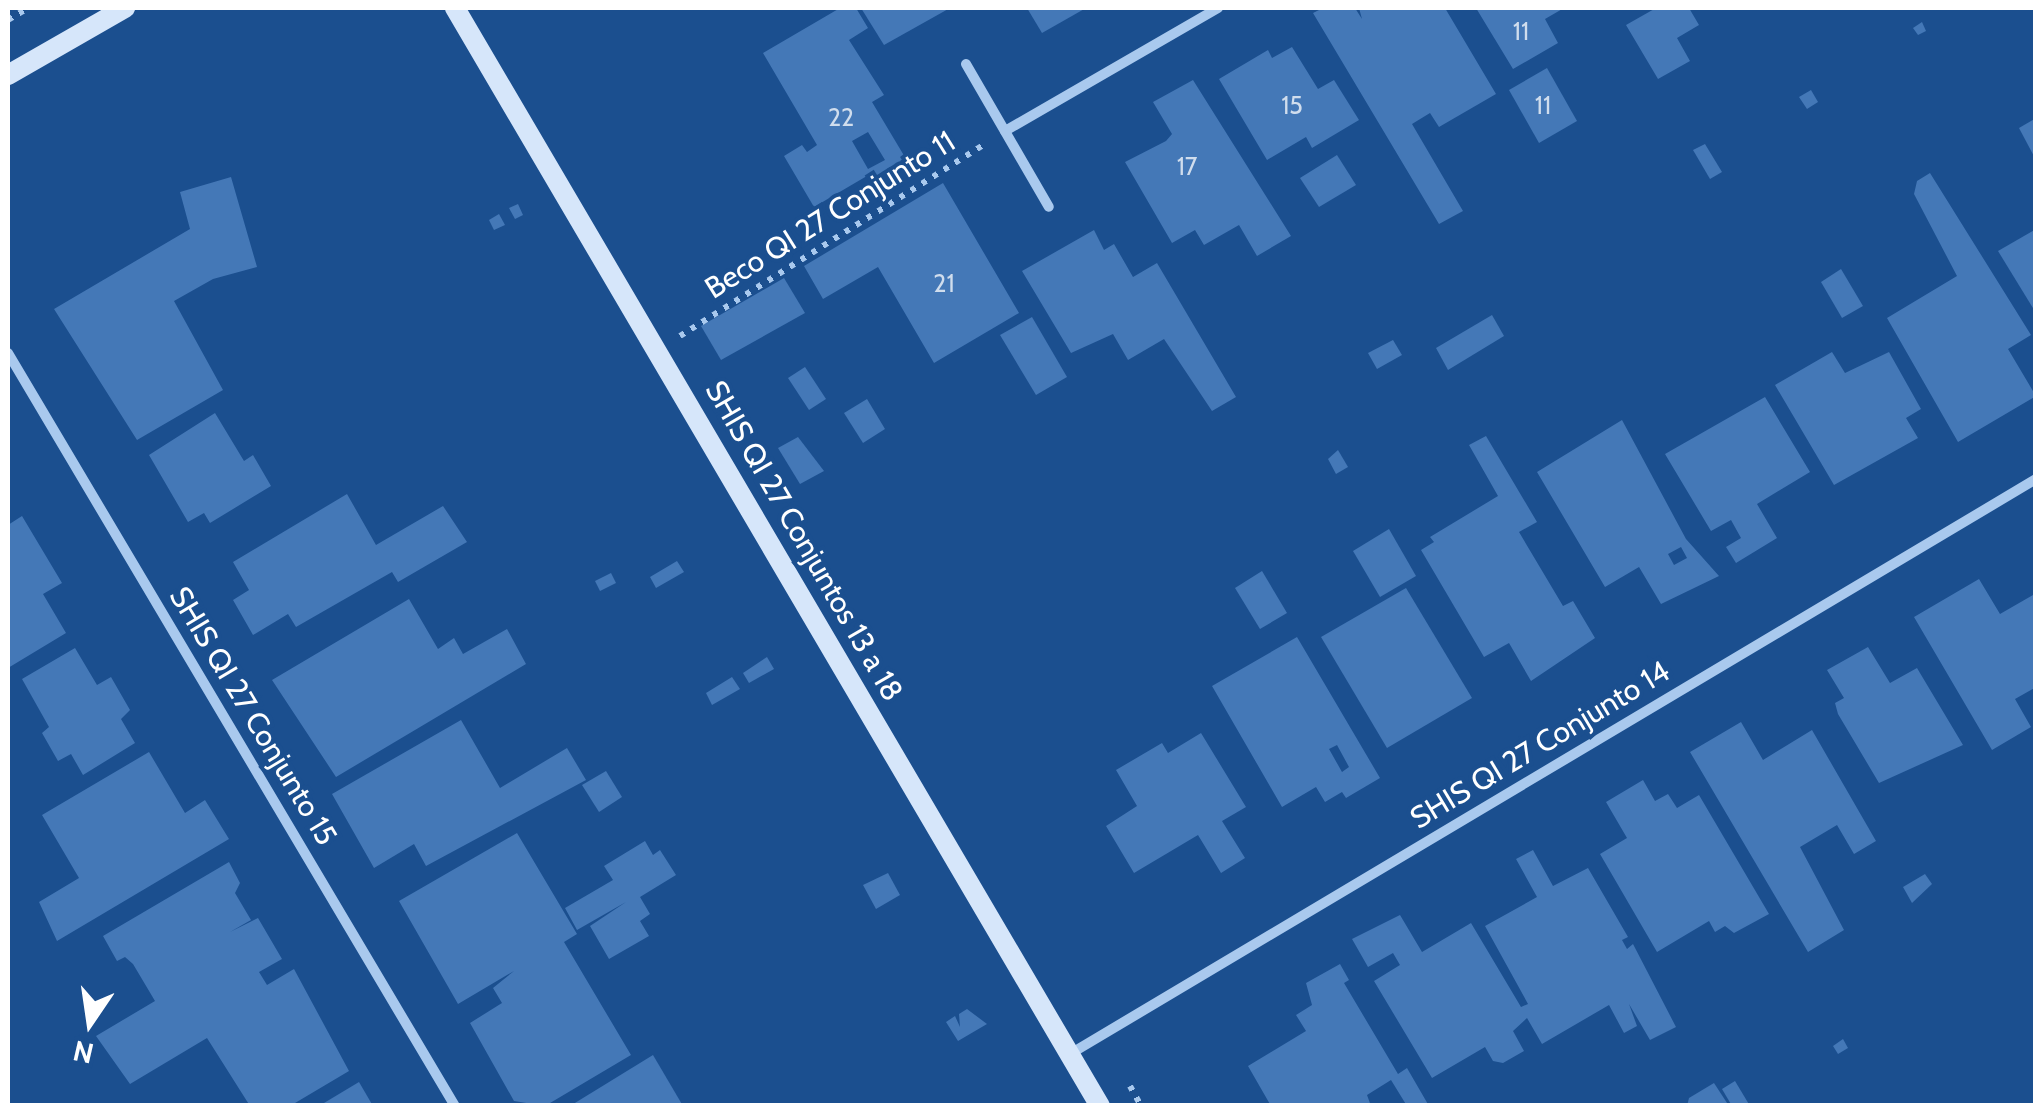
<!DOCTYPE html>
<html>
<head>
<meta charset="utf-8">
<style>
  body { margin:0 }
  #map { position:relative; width:2043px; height:1113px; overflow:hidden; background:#1b4f8f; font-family:Cabin,sans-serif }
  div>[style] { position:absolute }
  .building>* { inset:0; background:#4478b7 }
  .path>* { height:6px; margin-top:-3px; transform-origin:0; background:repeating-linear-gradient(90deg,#a9c9ee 0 5px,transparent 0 13px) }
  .street>* { height:10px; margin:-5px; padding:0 5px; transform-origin:5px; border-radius:5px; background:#a9c9ee }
  .secondary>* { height:20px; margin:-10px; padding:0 10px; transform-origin:10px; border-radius:10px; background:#d6e6fa }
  span { translate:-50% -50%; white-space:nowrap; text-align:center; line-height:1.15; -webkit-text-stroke:8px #1b4f8f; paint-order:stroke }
  .number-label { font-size:25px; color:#d0dded }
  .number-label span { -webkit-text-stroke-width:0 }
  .street-label { font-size:30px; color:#fff }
  .frame { position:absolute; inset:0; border:10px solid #fff; pointer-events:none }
  .north { position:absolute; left:40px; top:973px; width:100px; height:100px; -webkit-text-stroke:8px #1b4f8f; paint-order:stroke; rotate:193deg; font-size:28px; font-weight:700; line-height:40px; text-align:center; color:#fff }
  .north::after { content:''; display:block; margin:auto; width:35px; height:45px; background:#fff; clip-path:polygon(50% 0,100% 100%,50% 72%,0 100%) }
</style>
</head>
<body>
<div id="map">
  <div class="building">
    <div style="clip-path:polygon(evenodd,840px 8px,856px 8px,868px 28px,849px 40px,884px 95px,872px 102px,915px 174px,883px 193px,872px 173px,814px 207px,784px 156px,802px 145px,807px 152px,817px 145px,763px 53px,840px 8px,868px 132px,885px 160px,868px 169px,852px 141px,868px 132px)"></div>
    <div style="clip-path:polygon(861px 8px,950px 8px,884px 45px)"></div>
    <div style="clip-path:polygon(1027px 8px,1086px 8px,1042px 33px)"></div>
    <div style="clip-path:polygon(1323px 8px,1355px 8px,1362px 19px,1359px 8px,1445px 8px,1496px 94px,1439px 127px,1430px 113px,1412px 124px,1463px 211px,1439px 224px,1313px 13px)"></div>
    <div style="clip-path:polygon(1476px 8px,1564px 8px,1545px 19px,1558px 43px,1513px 69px)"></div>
    <div style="clip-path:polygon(1656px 8px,1689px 8px,1699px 25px,1677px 38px,1690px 61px,1658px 79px,1626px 25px)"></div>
    <div style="clip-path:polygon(1922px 22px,1926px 31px,1918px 35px,1913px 28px)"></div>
    <div style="clip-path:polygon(1292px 47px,1318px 89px,1334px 80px,1359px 120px,1312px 148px,1306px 137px,1267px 160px,1219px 79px,1268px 50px,1272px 58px)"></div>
    <div style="clip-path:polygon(1547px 68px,1577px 121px,1539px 143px,1509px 90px)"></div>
    <div style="clip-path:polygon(1193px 80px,1291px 236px,1257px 256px,1239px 225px,1204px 245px,1195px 230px,1172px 243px,1125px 162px,1166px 141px,1172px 134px,1153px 102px)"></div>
    <div style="clip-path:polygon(1811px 90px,1818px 102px,1807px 109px,1799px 97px)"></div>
    <div style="clip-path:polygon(2036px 118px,2036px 160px,2019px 128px)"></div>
    <div style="clip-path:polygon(1705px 144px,1722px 172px,1710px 179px,1693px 150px)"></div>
    <div style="clip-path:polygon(1337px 155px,1356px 185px,1319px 207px,1300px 178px)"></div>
    <div style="clip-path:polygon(1930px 173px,2031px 335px,2008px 349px,2036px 396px,1958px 442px,1887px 318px,1957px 276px,1914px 194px,1917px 181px)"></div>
    <div style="clip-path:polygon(231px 177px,257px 267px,213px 279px,174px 301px,223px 390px,137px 440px,54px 309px,190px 229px,180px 192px)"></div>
    <div style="clip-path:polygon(943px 183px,1019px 313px,934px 363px,878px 267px,823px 299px,804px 266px)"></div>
    <div style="clip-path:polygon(518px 204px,523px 215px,515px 219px,509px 208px)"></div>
    <div style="clip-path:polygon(499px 214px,505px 225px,494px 230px,489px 220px)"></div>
    <div style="clip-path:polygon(2036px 229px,2036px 313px,1998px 251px)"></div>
    <div style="clip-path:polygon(1094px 230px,1104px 250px,1114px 244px,1133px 277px,1157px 263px,1236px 397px,1212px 411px,1164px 339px,1128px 360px,1113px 334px,1071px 353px,1022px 271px)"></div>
    <div style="clip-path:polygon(1841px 269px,1863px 306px,1842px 318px,1821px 282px)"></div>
    <div style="clip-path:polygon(784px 278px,805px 313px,721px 360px,701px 326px)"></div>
    <div style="clip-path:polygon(1492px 315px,1504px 336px,1448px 370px,1436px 348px)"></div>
    <div style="clip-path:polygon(1032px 317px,1067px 377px,1036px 395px,1000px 335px)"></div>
    <div style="clip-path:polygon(1393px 340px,1402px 355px,1377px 369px,1368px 353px)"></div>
    <div style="clip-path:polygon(1832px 352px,1845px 373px,1889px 352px,1921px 409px,1906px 418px,1918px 438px,1834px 485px,1775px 385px)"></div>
    <div style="clip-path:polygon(805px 367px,826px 399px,809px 410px,788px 378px)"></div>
    <div style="clip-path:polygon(1765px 397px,1810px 472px,1757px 504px,1777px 538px,1736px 563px,1726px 547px,1741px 538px,1731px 520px,1711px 531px,1665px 454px)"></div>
    <div style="clip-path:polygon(867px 399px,885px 429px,863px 443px,844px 413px)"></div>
    <div style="clip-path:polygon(215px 413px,244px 461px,253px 455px,271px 486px,210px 523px,204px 513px,188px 522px,149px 455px)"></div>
    <div style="clip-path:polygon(evenodd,1622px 420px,1686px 539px,1719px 576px,1661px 604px,1639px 567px,1605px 587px,1537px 472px,1622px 420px,1681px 547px,1687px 558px,1674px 565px,1668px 554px,1681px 547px)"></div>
    <div style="clip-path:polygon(1486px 436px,1537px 522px,1519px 532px,1563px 606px,1573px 601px,1595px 638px,1531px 681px,1509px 643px,1484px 657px,1421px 550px,1434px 542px,1430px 537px,1498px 496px,1469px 445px)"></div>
    <div style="clip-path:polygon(798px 437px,824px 471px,800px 484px,778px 448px)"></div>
    <div style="clip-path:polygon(1338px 450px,1348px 467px,1336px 474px,1328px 459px)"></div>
    <div style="clip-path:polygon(347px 494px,376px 545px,443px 506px,467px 542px,398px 582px,392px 572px,296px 627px,288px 614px,253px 635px,233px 600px,249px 590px,233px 562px)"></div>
    <div style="clip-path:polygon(22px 516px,62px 583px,43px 594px,66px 633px,8px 668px,8px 525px)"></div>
    <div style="clip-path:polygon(1389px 529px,1416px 576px,1380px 597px,1353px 551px)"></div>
    <div style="clip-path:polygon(677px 561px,684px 572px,656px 588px,650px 577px)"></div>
    <div style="clip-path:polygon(1262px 571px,1287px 613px,1260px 629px,1235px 588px)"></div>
    <div style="clip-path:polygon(611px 573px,616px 583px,600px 591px,595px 581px)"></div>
    <div style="clip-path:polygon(1979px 579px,2000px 614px,2033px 595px,2036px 600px,2036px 687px,2015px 699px,2031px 727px,1992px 750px,1914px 617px)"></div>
    <div style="clip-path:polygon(1406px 588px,1472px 698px,1387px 748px,1321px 637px)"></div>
    <div style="clip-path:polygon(409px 599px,438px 649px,454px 638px,463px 654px,507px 629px,526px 664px,336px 777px,272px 680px)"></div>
    <div style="clip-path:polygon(evenodd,1297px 637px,1380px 778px,1346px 798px,1342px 792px,1325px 802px,1316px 787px,1282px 807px,1212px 686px,1297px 637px,1337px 745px,1349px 767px,1342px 772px,1329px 749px,1337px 745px)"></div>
    <div style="clip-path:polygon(1868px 647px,1890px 683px,1917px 668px,1963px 745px,1879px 783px,1838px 714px,1835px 703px,1844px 698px,1827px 670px)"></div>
    <div style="clip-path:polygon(75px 648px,97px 685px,111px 677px,130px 710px,121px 719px,135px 743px,83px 775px,71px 754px,58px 761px,42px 733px,49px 727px,22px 679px)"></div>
    <div style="clip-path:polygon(767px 657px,774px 669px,749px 683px,743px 673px)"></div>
    <div style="clip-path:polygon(732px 677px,740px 689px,712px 705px,706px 693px)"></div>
    <div style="clip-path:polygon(461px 720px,500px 788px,567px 748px,586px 780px,426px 866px,414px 844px,374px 868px,332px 794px)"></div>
    <div style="clip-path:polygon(1741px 722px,1763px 760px,1812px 730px,1876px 841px,1854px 854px,1837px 825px,1800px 847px,1844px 930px,1808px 952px,1690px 752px)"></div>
    <div style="clip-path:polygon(1201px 733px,1246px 807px,1222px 821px,1245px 858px,1221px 873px,1198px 835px,1134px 873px,1106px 826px,1137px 806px,1116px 770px,1162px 743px,1168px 753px)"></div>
    <div style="clip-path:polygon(149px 752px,185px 813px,205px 800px,229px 839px,57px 941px,39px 902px,79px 878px,42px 815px)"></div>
    <div style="clip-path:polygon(606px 771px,622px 797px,599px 812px,582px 785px)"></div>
    <div style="clip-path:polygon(1643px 780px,1655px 801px,1668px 794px,1677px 808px,1699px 795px,1769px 914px,1734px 933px,1725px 926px,1715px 932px,1709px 921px,1657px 952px,1600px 854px,1627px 838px,1606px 802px)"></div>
    <div style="clip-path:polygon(517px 833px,577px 934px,564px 942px,631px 1055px,545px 1106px,514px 1101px,470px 1023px,502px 1003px,493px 988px,514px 971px,458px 1004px,399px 901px)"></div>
    <div style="clip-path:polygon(645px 841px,653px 855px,660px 850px,676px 875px,640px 897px,650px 914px,640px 921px,649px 936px,609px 959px,590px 926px,626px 902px,577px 930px,565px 908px,613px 880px,604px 866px)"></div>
    <div style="clip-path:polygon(1533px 850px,1553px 886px,1588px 868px,1628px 937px,1622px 940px,1627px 949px,1633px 944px,1676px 1027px,1650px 1040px,1629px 1004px,1637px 1026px,1624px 1033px,1609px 1005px,1542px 1044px,1527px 1018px,1513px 1031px,1524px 1051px,1503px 1063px,1493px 1061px,1485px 1047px,1432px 1078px,1374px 981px,1400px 965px,1393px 953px,1368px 967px,1352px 939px,1400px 915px,1422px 952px,1471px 923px,1521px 1007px,1528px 1004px,1485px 926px,1537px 897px,1516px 859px)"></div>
    <div style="clip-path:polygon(229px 862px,240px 883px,235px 893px,251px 920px,230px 932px,258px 918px,282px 959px,259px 972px,267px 985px,294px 969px,349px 1071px,290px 1106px,250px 1106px,207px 1038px,130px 1084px,96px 1036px,155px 1001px,133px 964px,125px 957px,117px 961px,103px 936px)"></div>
    <div style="clip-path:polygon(888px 873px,900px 895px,876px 909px,863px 885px)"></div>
    <div style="clip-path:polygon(1925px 874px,1932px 884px,1912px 903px,1903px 887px)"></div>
    <div style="clip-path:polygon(1340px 964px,1349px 980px,1344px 983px,1398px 1074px,1407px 1068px,1429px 1106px,1407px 1106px,1391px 1080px,1367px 1095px,1371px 1106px,1271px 1106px,1248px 1066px,1306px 1031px,1296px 1015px,1312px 1005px,1306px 983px)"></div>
    <div style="clip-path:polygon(967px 1009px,987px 1024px,958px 1041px,946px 1022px,955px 1016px,960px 1027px,959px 1014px)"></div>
    <div style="clip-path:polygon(1843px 1039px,1848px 1048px,1838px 1054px,1833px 1046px)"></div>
    <div style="clip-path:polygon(653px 1055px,683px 1106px,570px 1106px)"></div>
    <div style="clip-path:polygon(1735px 1081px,1750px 1106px,1732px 1106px,1722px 1089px)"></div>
    <div style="clip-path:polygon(359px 1082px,373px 1106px,319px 1106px)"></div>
    <div style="clip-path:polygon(1714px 1083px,1729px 1106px,1687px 1106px,1689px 1098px)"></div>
  </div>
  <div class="path">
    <div style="left:8px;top:20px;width:23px;rotate:-31deg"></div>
    <div style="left:680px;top:336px;width:357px;rotate:-32.2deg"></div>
    <div style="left:1130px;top:1086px;width:23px;rotate:61deg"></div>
  </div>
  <div class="street">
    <div style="left:966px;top:64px;width:165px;rotate:59.9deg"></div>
    <div style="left:1005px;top:131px;width:246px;rotate:-30deg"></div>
    <div style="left:8px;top:353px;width:876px;rotate:59.31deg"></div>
    <div style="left:1070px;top:1054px;width:1124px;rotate:-30.76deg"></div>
  </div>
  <div class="secondary">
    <div style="left:455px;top:8px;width:1273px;rotate:59.57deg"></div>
    <div style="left:8px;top:75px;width:135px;rotate:-29.8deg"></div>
  </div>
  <div class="number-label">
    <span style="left:1521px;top:31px">11</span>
    <span style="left:1292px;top:105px">15</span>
    <span style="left:1543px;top:105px">11</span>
    <span style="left:841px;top:117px">22</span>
    <span style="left:1187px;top:166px">17</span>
    <span style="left:944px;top:283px">21</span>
  </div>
  <div class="street-label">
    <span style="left:830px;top:215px;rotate:-32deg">Beco QI 27 Conjunto 11</span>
    <span style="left:804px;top:541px;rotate:60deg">SHIS QI 27 Conjuntos 13 a 18</span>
    <span style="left:253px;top:716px;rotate:59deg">SHIS QI 27 Conjunto 15</span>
    <span style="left:1540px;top:745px;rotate:-31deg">SHIS QI 27 Conjunto 14</span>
  </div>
  <div class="frame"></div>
  <div class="north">N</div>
</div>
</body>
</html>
